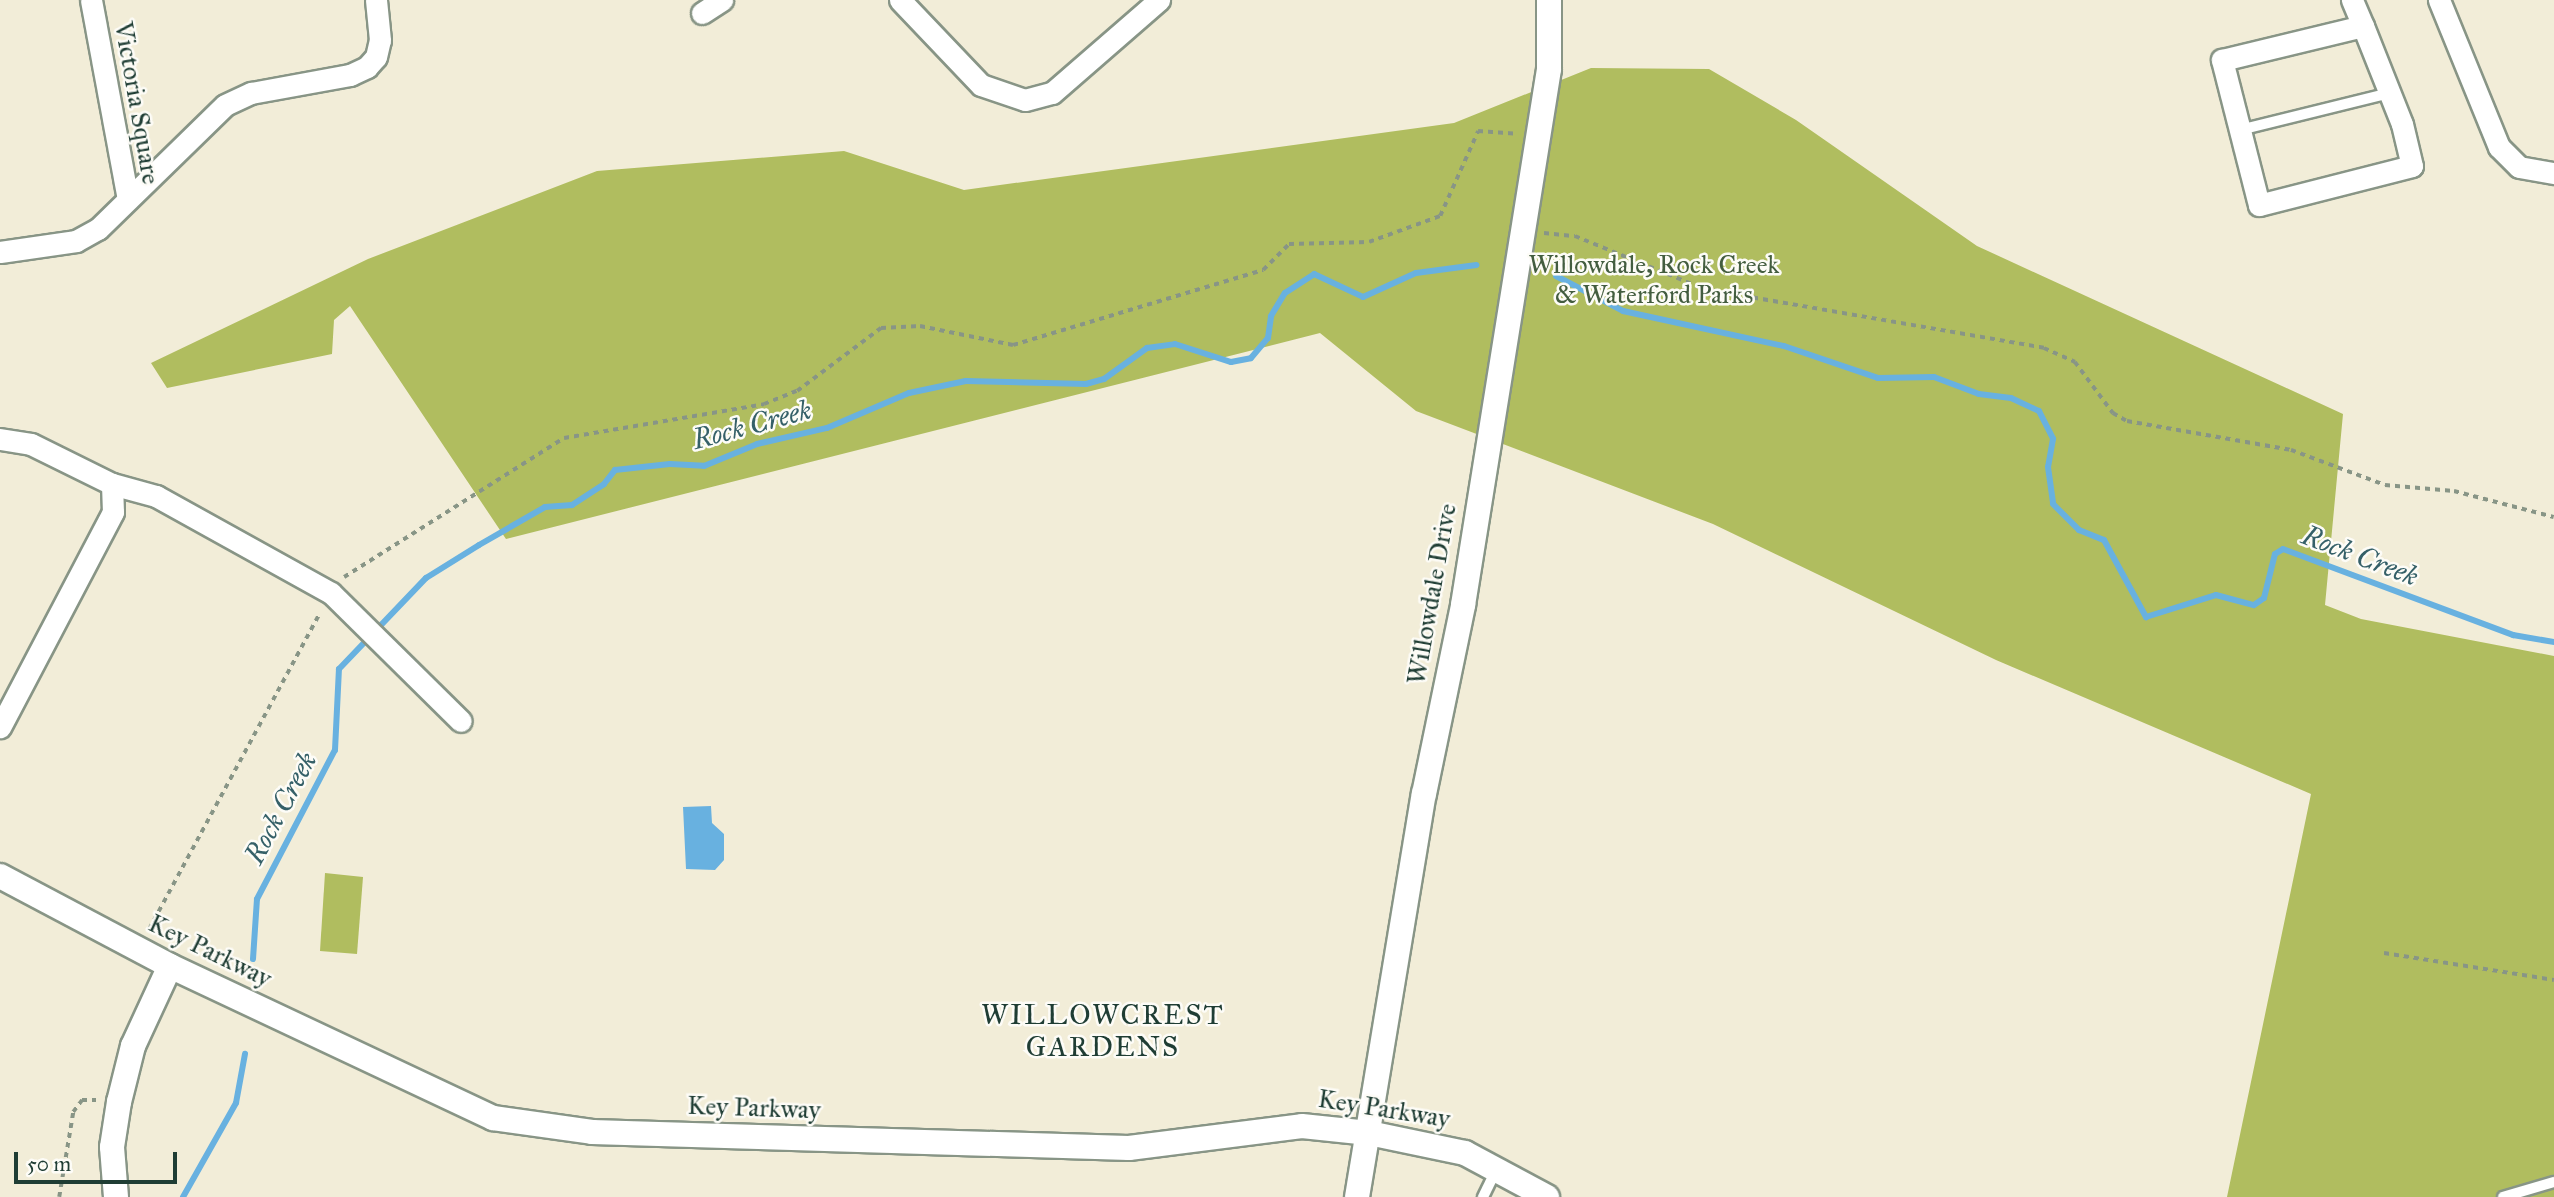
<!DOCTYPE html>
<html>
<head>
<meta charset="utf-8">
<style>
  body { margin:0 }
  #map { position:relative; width:2554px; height:1197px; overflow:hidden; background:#f2edd8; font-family:"IM FELL Great Primer",serif }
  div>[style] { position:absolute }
  .green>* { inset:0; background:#b0bd5f }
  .water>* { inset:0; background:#68b1e0 }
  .stream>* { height:6px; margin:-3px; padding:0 3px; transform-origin:3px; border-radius:3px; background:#68b1e0 }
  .path>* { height:3.5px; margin-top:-1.75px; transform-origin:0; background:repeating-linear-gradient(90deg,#889586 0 5px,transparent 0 10px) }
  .roads { filter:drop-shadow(2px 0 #889586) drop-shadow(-2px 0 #889586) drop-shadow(0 2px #889586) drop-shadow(0 -2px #889586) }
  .service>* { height:10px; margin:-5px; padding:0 5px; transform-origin:5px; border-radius:5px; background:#fff }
  .minor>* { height:21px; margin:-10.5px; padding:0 10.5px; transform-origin:10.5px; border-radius:10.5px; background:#fff }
  .tertiary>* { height:24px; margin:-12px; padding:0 12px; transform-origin:12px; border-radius:12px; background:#fff }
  span { translate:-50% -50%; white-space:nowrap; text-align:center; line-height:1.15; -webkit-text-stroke:5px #fdfcf7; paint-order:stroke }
  .street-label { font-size:26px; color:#1f3d34 }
  .park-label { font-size:26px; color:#435d3f }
  .water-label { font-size:28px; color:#356068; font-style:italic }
  .neighbourhood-label { font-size:28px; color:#1f3d34; letter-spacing:2px }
  .scale { position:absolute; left:14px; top:1152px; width:163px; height:32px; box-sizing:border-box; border:4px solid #1f3d34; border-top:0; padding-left:9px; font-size:21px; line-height:24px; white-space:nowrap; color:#1f3d34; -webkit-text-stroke:5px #fdfcf7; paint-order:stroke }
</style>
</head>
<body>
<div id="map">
  <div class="green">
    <div style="clip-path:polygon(1591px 68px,1709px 69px,1796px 120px,1977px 246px,2343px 414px,2325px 605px,2361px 619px,2554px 656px,2554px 1197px,2227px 1197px,2311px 794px,1996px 660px,1713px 524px,1416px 411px,1320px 333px,506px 539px,350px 306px,334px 320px,332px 354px,167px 388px,151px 363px,368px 259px,597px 171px,844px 151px,964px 190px,1454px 123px)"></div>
    <div style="clip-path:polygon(325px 873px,363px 877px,357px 954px,320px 951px)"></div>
  </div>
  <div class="water">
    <div style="clip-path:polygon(711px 806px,712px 823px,724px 834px,724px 860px,715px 870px,686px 869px,683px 807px)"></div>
  </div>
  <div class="stream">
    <div style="left:1556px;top:276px;width:76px;rotate:27.6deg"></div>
    <div style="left:1623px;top:311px;width:165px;rotate:12.3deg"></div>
    <div style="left:1784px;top:346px;width:99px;rotate:18.8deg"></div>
    <div style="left:1878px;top:378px;width:56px;rotate:-1deg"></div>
    <div style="left:1934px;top:377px;width:48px;rotate:20.7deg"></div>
    <div style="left:1979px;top:394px;width:32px;rotate:7deg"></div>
    <div style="left:2011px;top:398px;width:31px;rotate:25deg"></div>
    <div style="left:2039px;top:411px;width:31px;rotate:63deg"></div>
    <div style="left:2053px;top:439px;width:28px;rotate:100deg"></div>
    <div style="left:2048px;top:467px;width:37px;rotate:82deg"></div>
    <div style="left:2053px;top:504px;width:37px;rotate:45deg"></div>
    <div style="left:2079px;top:530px;width:27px;rotate:22deg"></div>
    <div style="left:2104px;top:540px;width:88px;rotate:61.4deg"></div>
    <div style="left:2146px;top:617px;width:73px;rotate:-17.4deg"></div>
    <div style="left:2216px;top:595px;width:39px;rotate:15deg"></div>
    <div style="left:2254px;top:605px;width:12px;rotate:-35deg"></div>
    <div style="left:2264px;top:598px;width:45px;rotate:-76deg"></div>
    <div style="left:2275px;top:554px;width:9px;rotate:-32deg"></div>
    <div style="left:2283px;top:549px;width:246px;rotate:20.5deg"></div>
    <div style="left:2513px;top:635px;width:42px;rotate:9.7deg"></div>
    <div style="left:253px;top:959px;width:60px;rotate:-86.2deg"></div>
    <div style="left:257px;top:899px;width:168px;rotate:-62.4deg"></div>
    <div style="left:335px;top:750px;width:81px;rotate:-87.2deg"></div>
    <div style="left:339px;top:669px;width:126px;rotate:-46.3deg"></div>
    <div style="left:426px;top:578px;width:62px;rotate:-31.9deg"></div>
    <div style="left:479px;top:545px;width:76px;rotate:-29.9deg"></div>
    <div style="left:545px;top:507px;width:27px;rotate:-4deg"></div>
    <div style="left:572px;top:505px;width:38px;rotate:-33deg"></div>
    <div style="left:604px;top:484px;width:18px;rotate:-52deg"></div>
    <div style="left:615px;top:470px;width:55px;rotate:-6.2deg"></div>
    <div style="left:670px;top:464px;width:34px;rotate:3deg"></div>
    <div style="left:704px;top:466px;width:57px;rotate:-22.5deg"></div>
    <div style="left:757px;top:444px;width:72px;rotate:-12.9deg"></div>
    <div style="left:827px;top:428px;width:89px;rotate:-23.1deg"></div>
    <div style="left:909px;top:393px;width:58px;rotate:-11.9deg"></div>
    <div style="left:966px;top:381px;width:120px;rotate:1.4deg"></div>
    <div style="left:1086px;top:384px;width:19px;rotate:-16deg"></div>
    <div style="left:1104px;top:379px;width:53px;rotate:-35.8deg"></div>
    <div style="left:1147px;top:348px;width:28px;rotate:-8deg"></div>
    <div style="left:1175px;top:344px;width:59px;rotate:17.8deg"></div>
    <div style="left:1231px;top:362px;width:20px;rotate:-11deg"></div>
    <div style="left:1251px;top:358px;width:26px;rotate:-50deg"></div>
    <div style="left:1268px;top:338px;width:22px;rotate:-82deg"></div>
    <div style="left:1271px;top:316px;width:27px;rotate:-59deg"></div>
    <div style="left:1285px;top:293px;width:35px;rotate:-33deg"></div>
    <div style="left:1314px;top:274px;width:54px;rotate:25.1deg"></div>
    <div style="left:1363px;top:297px;width:58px;rotate:-24.4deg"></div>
    <div style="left:1416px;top:273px;width:61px;rotate:-7.6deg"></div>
    <div style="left:183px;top:1197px;width:108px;rotate:-60.6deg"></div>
    <div style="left:236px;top:1103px;width:50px;rotate:-79.6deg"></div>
  </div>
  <div class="path">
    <div style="left:1544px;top:233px;width:31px;rotate:6deg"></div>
    <div style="left:1575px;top:236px;width:139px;rotate:22.3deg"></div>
    <div style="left:1704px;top:289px;width:345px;rotate:9.8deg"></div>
    <div style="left:2044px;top:348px;width:34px;rotate:24deg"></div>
    <div style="left:2075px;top:362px;width:64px;rotate:53.3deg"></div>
    <div style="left:2113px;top:413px;width:16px;rotate:30deg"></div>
    <div style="left:2127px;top:421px;width:167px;rotate:10deg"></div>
    <div style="left:2291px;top:450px;width:100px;rotate:20.4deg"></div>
    <div style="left:2385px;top:485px;width:69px;rotate:5deg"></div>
    <div style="left:2454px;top:491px;width:103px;rotate:14.6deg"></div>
    <div style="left:344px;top:577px;width:260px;rotate:-32.3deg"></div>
    <div style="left:564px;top:438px;width:203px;rotate:-9.6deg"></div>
    <div style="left:764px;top:404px;width:35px;rotate:-22deg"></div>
    <div style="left:797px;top:391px;width:105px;rotate:-36.9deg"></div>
    <div style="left:881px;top:328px;width:39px;rotate:-3deg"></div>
    <div style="left:920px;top:326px;width:95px;rotate:11.5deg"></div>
    <div style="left:1013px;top:345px;width:261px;rotate:-16.7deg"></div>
    <div style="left:1263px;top:270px;width:37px;rotate:-45deg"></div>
    <div style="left:1289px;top:244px;width:80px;rotate:-1.4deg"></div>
    <div style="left:1369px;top:242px;width:76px;rotate:-20.1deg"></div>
    <div style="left:1440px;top:216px;width:93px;rotate:-65.9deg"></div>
    <div style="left:1478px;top:131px;width:39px;rotate:4deg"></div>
    <div style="left:149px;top:929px;width:359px;rotate:-61.6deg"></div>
    <div style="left:2384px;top:953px;width:172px;rotate:9deg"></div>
    <div style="left:59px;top:1197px;width:86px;rotate:-80.6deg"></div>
    <div style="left:73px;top:1112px;width:15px;rotate:-53deg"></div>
    <div style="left:82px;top:1100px;width:14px"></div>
  </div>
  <div class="roads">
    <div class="service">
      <div style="left:2240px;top:130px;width:154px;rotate:-13.9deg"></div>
      <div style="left:1483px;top:1197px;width:32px;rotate:-64deg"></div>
      <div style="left:2503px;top:1197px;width:53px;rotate:-16.4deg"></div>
    </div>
    <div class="minor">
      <div style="left:91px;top:0;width:202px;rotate:79.5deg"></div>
      <div style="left:900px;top:0;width:117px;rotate:46.4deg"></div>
      <div style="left:981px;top:85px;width:46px;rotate:18.8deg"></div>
      <div style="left:1025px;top:100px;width:28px;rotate:-15deg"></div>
      <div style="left:1052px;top:93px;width:142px;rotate:-41deg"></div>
      <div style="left:2352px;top:0;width:28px;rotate:67deg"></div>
      <div style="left:2363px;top:26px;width:105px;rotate:68.3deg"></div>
      <div style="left:2402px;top:124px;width:43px;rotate:76.6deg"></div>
      <div style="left:2412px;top:166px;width:158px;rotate:165.7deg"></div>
      <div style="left:2259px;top:205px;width:150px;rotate:-104.3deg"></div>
      <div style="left:2222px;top:60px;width:145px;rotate:-13.6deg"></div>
      <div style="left:2439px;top:0;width:159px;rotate:67.8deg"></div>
      <div style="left:2499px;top:147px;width:28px;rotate:45deg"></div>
      <div style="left:2519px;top:167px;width:36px;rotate:10deg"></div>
      <div style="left:702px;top:13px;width:24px;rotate:-33deg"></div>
      <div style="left:0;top:252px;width:77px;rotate:-8.2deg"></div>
      <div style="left:76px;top:241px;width:25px;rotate:-29deg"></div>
      <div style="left:98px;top:229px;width:177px;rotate:-44.3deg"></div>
      <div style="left:225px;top:105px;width:29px;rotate:-25deg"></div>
      <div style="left:251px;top:93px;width:101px;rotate:-10.3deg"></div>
      <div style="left:350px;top:75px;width:19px;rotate:-25deg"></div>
      <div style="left:367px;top:67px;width:13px;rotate:-48deg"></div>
      <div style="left:376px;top:57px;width:17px;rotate:-77deg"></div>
      <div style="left:380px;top:40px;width:40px;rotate:-95.7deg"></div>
      <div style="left:0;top:439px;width:31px;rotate:9deg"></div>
      <div style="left:31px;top:444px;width:90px;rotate:26.3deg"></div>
      <div style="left:112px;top:484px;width:28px;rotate:88deg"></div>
      <div style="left:113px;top:512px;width:243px;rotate:117.7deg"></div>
      <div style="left:112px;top:484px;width:46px;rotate:15.3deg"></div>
      <div style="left:156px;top:496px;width:200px;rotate:29deg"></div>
      <div style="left:331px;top:593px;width:182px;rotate:44.6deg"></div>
    </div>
    <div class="tertiary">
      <div style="left:0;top:876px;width:192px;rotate:27.9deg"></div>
      <div style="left:170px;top:966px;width:357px;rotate:25.2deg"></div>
      <div style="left:493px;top:1118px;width:100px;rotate:8deg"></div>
      <div style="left:592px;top:1132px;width:537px;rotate:1.71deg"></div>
      <div style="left:1129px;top:1148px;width:174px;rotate:-7.2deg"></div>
      <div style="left:1302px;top:1126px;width:67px;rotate:6deg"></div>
      <div style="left:1369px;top:1133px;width:98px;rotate:11.8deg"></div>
      <div style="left:1465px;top:1153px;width:93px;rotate:28.2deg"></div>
      <div style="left:116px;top:1197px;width:50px;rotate:-94.6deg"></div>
      <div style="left:112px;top:1147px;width:46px;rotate:-81.2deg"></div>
      <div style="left:119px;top:1102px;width:58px;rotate:-76deg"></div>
      <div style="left:133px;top:1046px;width:88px;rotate:-65.2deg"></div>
      <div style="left:1357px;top:1197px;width:409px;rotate:-80.6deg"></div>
      <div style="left:1424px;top:794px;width:193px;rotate:-78.3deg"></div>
      <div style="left:1463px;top:605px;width:543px;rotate:-80.88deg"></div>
      <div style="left:1549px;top:69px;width:69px;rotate:-90deg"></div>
    </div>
  </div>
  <div class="street-label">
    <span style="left:137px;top:103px;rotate:80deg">Victoria Square</span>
    <span style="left:1432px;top:594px;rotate:-80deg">Willowdale Drive</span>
    <span style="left:210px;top:951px;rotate:26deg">Key Parkway</span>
    <span style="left:754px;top:1108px;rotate:2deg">Key Parkway</span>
    <span style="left:1384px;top:1109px;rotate:9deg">Key Parkway</span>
  </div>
  <div class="park-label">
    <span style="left:1654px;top:280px">Willowdale, Rock Creek<br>&amp; Waterford Parks</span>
  </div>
  <div class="water-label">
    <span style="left:752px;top:425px;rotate:-15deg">Rock Creek</span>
    <span style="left:2360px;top:556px;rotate:21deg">Rock Creek</span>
    <span style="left:281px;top:808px;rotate:-62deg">Rock Creek</span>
  </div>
  <div class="neighbourhood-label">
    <span style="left:1103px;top:1031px">WILLOWCREST<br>GARDENS</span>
  </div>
  <div class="scale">50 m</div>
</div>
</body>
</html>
